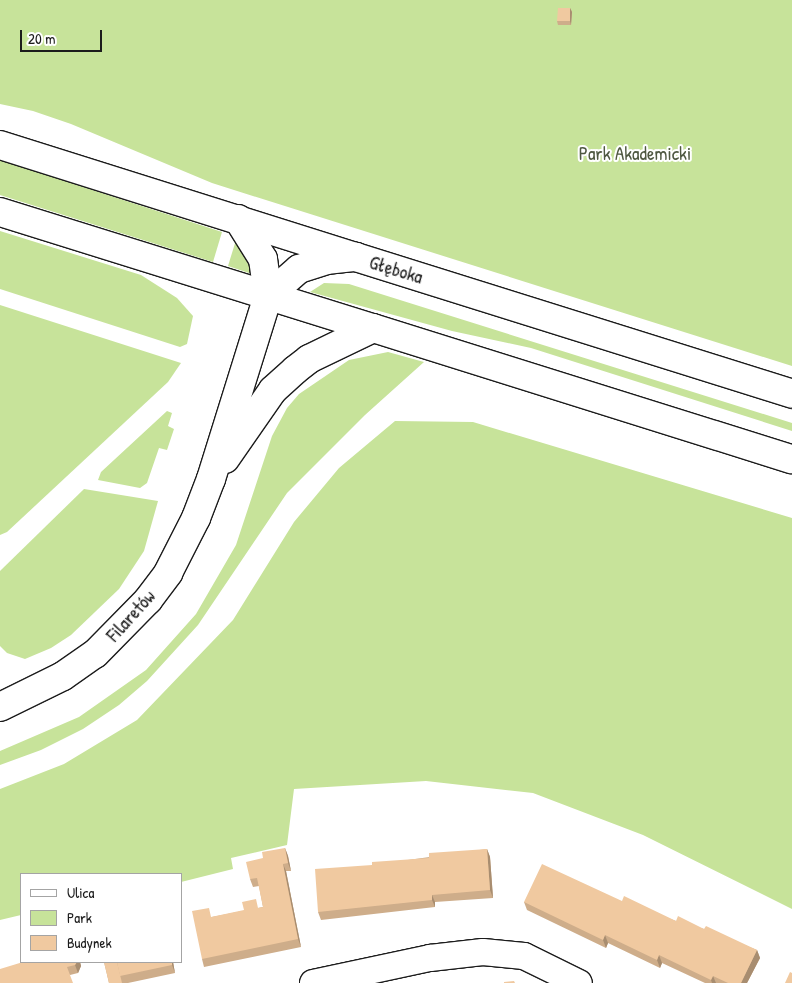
<!DOCTYPE html>
<html>
<head>
<meta charset="utf-8">
<style>
  body { margin:0 }
  #map { position:relative; width:792px; height:983px; overflow:hidden; background:#fff; font-family:"Patrick Hand",sans-serif }
  div>[style] { position:absolute }
  .green>* { inset:0; background:#c7e39a }
  .roads { filter:drop-shadow(1px 0 #1c1c1c) drop-shadow(-1px 0 #1c1c1c) drop-shadow(0 1px #1c1c1c) drop-shadow(0 -1px #1c1c1c) }
  .minor>* { height:26px; margin:-13px; padding:0 13px; transform-origin:13px; border-radius:13px; background:#fff }
  .tertiary>* { height:28px; margin:-14px; padding:0 14px; transform-origin:14px; border-radius:14px; background:#fff }
  .secondary>* { height:28px; margin:-14px; padding:0 14px; transform-origin:14px; border-radius:14px; background:#fff }
  .wall>* { inset:0; background:#cead8a }
  .shaded-wall>* { inset:0; background:#a88d70 }
  .building>* { inset:0; background:#f0c9a0 }
  span { translate:-50% -50%; white-space:nowrap; text-align:center; line-height:1.15; -webkit-text-stroke:4px #fff; paint-order:stroke }
  .park-label { font-size:19px; color:#4f5842 }
  .street-label { font-size:19px; color:#1c1c1c }
  .legend { position:absolute; left:20px; top:873px; width:162px; height:90px; box-sizing:border-box; background:#fff; border:1px solid #a4a4a4; margin:0; padding:6px 9px; list-style:none; font-size:15px; color:#1c1c1c }
  .legend li { display:flex; align-items:center; gap:10px; height:25px }
  .legend b { width:25px; border:1px solid #a4a4a4 }
  .scale { position:absolute; left:20px; top:30px; width:82px; height:22px; box-sizing:border-box; border:2px solid #1c1c1c; border-top:0; padding-left:6px; font-size:15px; line-height:18px; white-space:nowrap; color:#1c1c1c; -webkit-text-stroke:4px #fff; paint-order:stroke }
</style>
</head>
<body>
<div id="map">
  <div class="green">
    <div style="clip-path:polygon(0 0,792px 0,792px 366px,212px 183px,71px 124px,33px 111px,0 104px)"></div>
    <div style="clip-path:polygon(0 160px,222px 232px,213px 262px,0 195px)"></div>
    <div style="clip-path:polygon(0 231px,141px 275px,177px 298px,193px 316px,187px 344px,180px 347px,0 289px)"></div>
    <div style="clip-path:polygon(236px 240px,248px 254px,255px 275px,228px 266px)"></div>
    <div style="clip-path:polygon(324px 283px,349px 284px,792px 423px,792px 431px,531px 348px,452px 331px,310px 292px)"></div>
    <div style="clip-path:polygon(0 305px,181px 363px,168px 382px,7px 532px,0 535px)"></div>
    <div style="clip-path:polygon(388px 352px,424px 362px,365px 415px,287px 493px,198px 625px,147px 681px,119px 705px,83px 729px,41px 750px,0 765px,0 751px,79px 717px,146px 670px,196px 614px,236px 545px,272px 436px,287px 408px,299px 394px,349px 360px)"></div>
    <div style="clip-path:polygon(167px 411px,172px 413px,168px 426px,174px 429px,167px 450px,159px 448px,147px 483px,140px 488px,98px 480px,101px 472px)"></div>
    <div style="clip-path:polygon(395px 421px,473px 422px,792px 518px,792px 909px,643px 835px,533px 793px,426px 781px,294px 789px,287px 845px,231px 858px,233px 869px,181px 882px,181px 874px,21px 874px,21px 915px,0 920px,0 789px,64px 764px,137px 720px,233px 620px,294px 522px,339px 468px)"></div>
    <div style="clip-path:polygon(84px 489px,158px 501px,144px 551px,119px 589px,71px 635px,51px 648px,25px 659px,7px 653px,0 646px,0 571px)"></div>
  </div>
  <div class="roads">
    <div class="minor">
      <div style="left:313px;top:983px;width:120px;rotate:-12.1deg"></div>
      <div style="left:430px;top:958px;width:53px;rotate:-6.5deg"></div>
      <div style="left:483px;top:952px;width:41px;rotate:5.6deg"></div>
      <div style="left:524px;top:956px;width:61px;rotate:26.1deg"></div>
    </div>
    <div class="tertiary">
      <div style="left:0;top:145px;width:373px;rotate:17.5deg"></div>
      <div style="left:0;top:212px;width:391px;rotate:17.3deg"></div>
      <div style="left:238px;top:219px;width:47px;rotate:58deg"></div>
      <div style="left:263px;top:259px;width:37px;rotate:82deg"></div>
    </div>
    <div class="secondary">
      <div style="left:225px;top:459px;width:84px;rotate:-55.2deg"></div>
      <div style="left:273px;top:390px;width:30px;rotate:-42deg"></div>
      <div style="left:295px;top:370px;width:18px;rotate:-38deg"></div>
      <div style="left:309px;top:359px;width:71px;rotate:-25.8deg"></div>
      <div style="left:373px;top:328px;width:439px;rotate:17.4deg"></div>
      <div style="left:0;top:707px;width:70px;rotate:-26.2deg"></div>
      <div style="left:63px;top:676px;width:39px;rotate:-35deg"></div>
      <div style="left:95px;top:654px;width:76px;rotate:-45.5deg"></div>
      <div style="left:148px;top:600px;width:34px;rotate:-53deg"></div>
      <div style="left:168px;top:573px;width:62px;rotate:-63deg"></div>
      <div style="left:196px;top:518px;width:42px;rotate:-69deg"></div>
      <div style="left:211px;top:479px;width:192px;rotate:-72.7deg"></div>
      <div style="left:268px;top:296px;width:41px;rotate:-41.1deg"></div>
      <div style="left:299px;top:269px;width:28px;rotate:-18deg"></div>
      <div style="left:326px;top:260px;width:30px;rotate:-6deg"></div>
      <div style="left:356px;top:257px;width:457px;rotate:17.4deg"></div>
    </div>
  </div>
  <div class="wall">
    <div style="clip-path:polygon(570px 8px,572px 12px,571px 25px,558px 25px,557px 21px)"></div>
    <div style="clip-path:polygon(285px 848px,288px 856px,291px 871px,286px 871px,301px 947px,204px 967px,202px 959px,212px 917px,263px 907px,259px 886px,253px 887px,250px 879px)"></div>
    <div style="clip-path:polygon(487px 849px,490px 857px,493px 898px,435px 902px,435px 907px,321px 920px,318px 912px,372px 865px)"></div>
    <div style="clip-path:polygon(622px 901px,676px 921px,704px 929px,757px 950px,760px 958px,747px 983px,705px 983px,662px 963px,660px 968px,608px 943px,606px 948px,527px 910px,524px 902px)"></div>
    <div style="clip-path:polygon(23px 962px,80px 962px,81px 966px,78px 973px,70px 975px)"></div>
    <div style="clip-path:polygon(104px 962px,173px 962px,175px 973px,128px 983px,109px 983px)"></div>
  </div>
  <div class="shaded-wall">
    <div style="clip-path:polygon(570px 8px,572px 12px,571px 25px,570px 21px)"></div>
    <div style="clip-path:polygon(285px 848px,288px 856px,291px 871px,288px 863px)"></div>
    <div style="clip-path:polygon(487px 849px,490px 857px,493px 898px,490px 890px)"></div>
    <div style="clip-path:polygon(283px 864px,286px 871px,301px 947px,298px 939px)"></div>
    <div style="clip-path:polygon(432px 895px,435px 902px,435px 907px,432px 900px)"></div>
    <div style="clip-path:polygon(605px 935px,608px 943px,606px 948px,603px 940px)"></div>
    <div style="clip-path:polygon(757px 950px,760px 958px,747px 983px,741px 983px)"></div>
    <div style="clip-path:polygon(659px 955px,662px 963px,660px 968px,657px 960px)"></div>
    <div style="clip-path:polygon(77px 962px,80px 962px,81px 966px,78px 973px,75px 965px)"></div>
    <div style="clip-path:polygon(172px 962px,173px 962px,175px 973px,172px 965px)"></div>
    <div style="clip-path:polygon(713px 976px,716px 983px,712px 983px,711px 980px)"></div>
  </div>
  <div class="building">
    <div style="clip-path:polygon(558px 8px,570px 8px,570px 21px,557px 21px)"></div>
    <div style="clip-path:polygon(285px 848px,288px 863px,283px 864px,298px 939px,202px 959px,192px 911px,209px 908px,211px 917px,244px 910px,242px 902px,256px 899px,258px 908px,263px 907px,257px 878px,250px 879px,246px 862px,263px 858px,262px 852px)"></div>
    <div style="clip-path:polygon(487px 849px,490px 890px,432px 895px,432px 900px,318px 912px,315px 869px,372px 865px,372px 862px,429px 858px,429px 853px)"></div>
    <div style="clip-path:polygon(542px 864px,622px 901px,624px 896px,676px 921px,678px 916px,704px 929px,706px 926px,757px 950px,741px 983px,728px 983px,713px 976px,711px 980px,659px 955px,657px 960px,605px 935px,603px 940px,524px 902px)"></div>
    <div style="clip-path:polygon(23px 962px,77px 962px,75px 965px,67px 967px,73px 983px,0 983px,0 969px)"></div>
    <div style="clip-path:polygon(104px 962px,117px 962px,122px 983px,109px 983px)"></div>
    <div style="clip-path:polygon(117px 962px,172px 962px,172px 965px,120px 976px)"></div>
    <div style="clip-path:polygon(790px 972px,792px 973px,792px 983px,785px 983px)"></div>
    <div style="clip-path:polygon(514px 981px,515px 983px,504px 983px,504px 982px)"></div>
  </div>
  <div class="park-label">
    <span style="left:635px;top:154px">Park Akademicki</span>
  </div>
  <div class="street-label">
    <span style="left:396px;top:270px;rotate:17deg">Głęboka</span>
    <span style="left:131px;top:616px;rotate:-48deg">Filaretów</span>
  </div>
  <ul class="legend">
  <li><b style="height:6px;background:#fff"></b>Ulica</li>
  <li><b style="height:14px;background:#c7e39a"></b>Park</li>
  <li><b style="height:14px;background:#f0c9a0"></b>Budynek</li>
  </ul>
  <div class="scale">20 m</div>
</div>
</body>
</html>
